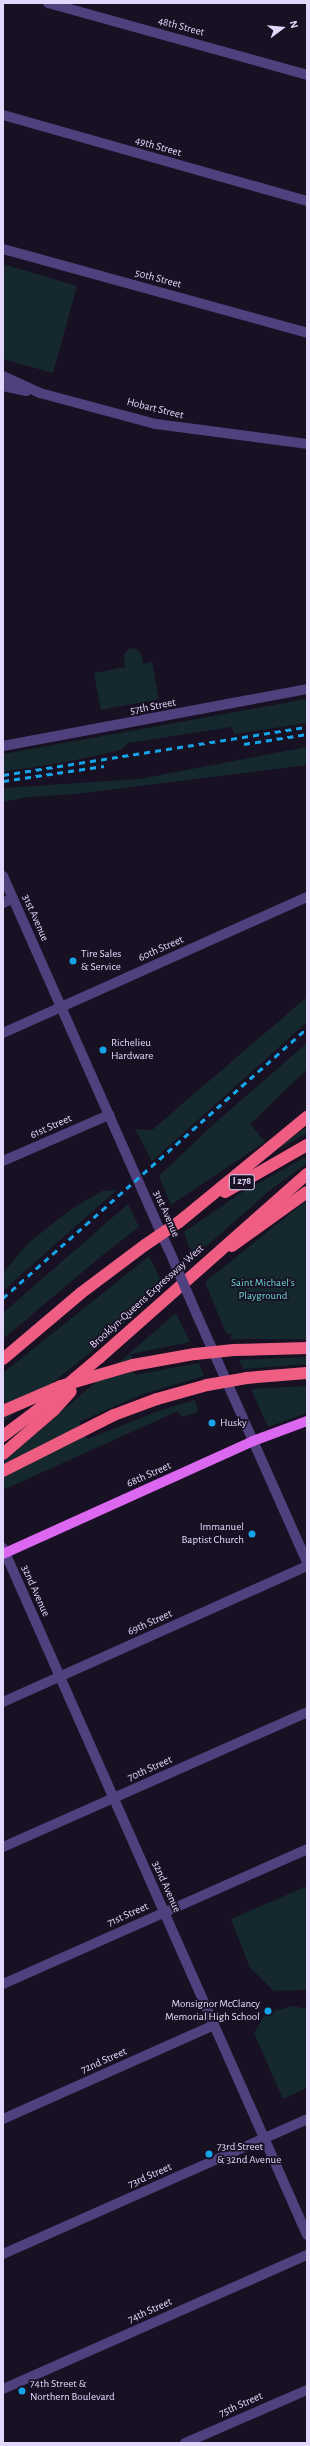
<!DOCTYPE html>
<html>
<head>
<meta charset="utf-8">
<style>
  body { margin:0 }
  #map { position:relative; width:310px; height:2446px; overflow:hidden; background:#181123; font-family:"Alegreya Sans",sans-serif }
  div>[style] { position:absolute }
  .green>* { inset:0; background:#14282d }
  .minor>* { height:10px; margin:-5px; padding:0 5px; transform-origin:5px; border-radius:5px; background:#50407e }
  .major>* { height:10px; margin:-5px; padding:0 5px; transform-origin:5px; border-radius:5px; background:#dc68f1 }
  .highway>* { height:12px; margin:-6px; padding:0 6px; transform-origin:6px; border-radius:6px; background:#f05d83 }
  .rail>* { height:3px; margin-top:-1.5px; transform-origin:0; background:repeating-linear-gradient(90deg,#15a4e9 0 6px,transparent 0 11px) }
  .minor-bridge>* { height:10px; margin:-5px; padding:0 5px; transform-origin:5px; border-radius:5px; background:#50407e }
  .highway-bridge>* { height:12px; margin:-6px; padding:0 6px; transform-origin:6px; border-radius:6px; background:#f05d83 }
  .dots>* { width:11px; height:11px; translate:-50% -50%; box-sizing:border-box; border:2px solid #181123; border-radius:50% }
  span { translate:-50% -50%; white-space:nowrap; text-align:center; line-height:1.15; -webkit-text-stroke:3.5px #181123; paint-order:stroke }
  .shield-label span { padding:1px 3px; background:#181123; border:1px solid; border-radius:3px; -webkit-text-stroke-width:0 }
  .shield-label { font-size:10px; color:#e3d7fb; font-weight:700 }
  .street-label { font-size:11px; color:#e3d7fb }
  .poi-label { font-size:11px; color:#e3d7fb }
  .left { translate:0 -50%; text-align:left }
  .right { translate:-100% -50%; text-align:right }
  .park-label { font-size:11px; color:#69d5d2 }
  .frame { position:absolute; inset:0; border:4px solid #e3d7fb; pointer-events:none }
  .north { position:absolute; left:262px; top:8px; width:40px; height:40px; -webkit-text-stroke:3px #181123; paint-order:stroke; rotate:74deg; font-size:11px; font-weight:700; line-height:16px; text-align:center; color:#e3d7fb }
  .north::after { content:''; display:block; margin:auto; width:14px; height:18px; background:#e3d7fb; clip-path:polygon(50% 0,100% 100%,50% 72%,0 100%) }
</style>
</head>
<body>
<div id="map">
  <div class="green">
    <div style="clip-path:polygon(3px 264px,77px 286px,53px 373px,3px 359px)"></div>
    <div style="clip-path:polygon(134px 648px,141px 653px,143px 664px,152px 662px,159px 699px,101px 710px,94px 673px,125px 667px,124px 655px,128px 649px)"></div>
    <div style="clip-path:polygon(307px 699px,307px 723px,234px 734px,232px 727px,128px 743px,121px 750px,71px 761px,3px 772px,3px 754px)"></div>
    <div style="clip-path:polygon(307px 747px,307px 765px,76px 794px,28px 797px,3px 802px,3px 788px,139px 779px)"></div>
    <div style="clip-path:polygon(307px 997px,307px 1022px,152px 1161px,135px 1129px,152px 1130px)"></div>
    <div style="clip-path:polygon(307px 1043px,307px 1069px,250px 1124px,265px 1142px,171px 1205px,159px 1176px,216px 1122px)"></div>
    <div style="clip-path:polygon(307px 1126px,307px 1133px,273px 1152px,305px 1128px)"></div>
    <div style="clip-path:polygon(307px 1156px,307px 1163px,269px 1191px,193px 1258px,184px 1232px,241px 1193px)"></div>
    <div style="clip-path:polygon(117px 1190px,59px 1241px,3px 1291px,3px 1273px,28px 1243px,73px 1208px,102px 1191px)"></div>
    <div style="clip-path:polygon(307px 1200px,307px 1339px,230px 1339px,232px 1335px,226px 1333px,205px 1282px)"></div>
    <div style="clip-path:polygon(128px 1204px,139px 1227px,104px 1254px,3px 1339px,3px 1313px)"></div>
    <div style="clip-path:polygon(149px 1256px,164px 1287px,91px 1352px,3px 1422px,3px 1373px)"></div>
    <div style="clip-path:polygon(176px 1313px,190px 1342px,131px 1354px,135px 1375px,199px 1363px,204px 1376px,140px 1395px,79px 1422px,87px 1439px,161px 1410px,195px 1400px,198px 1412px,182px 1417px,178px 1411px,3px 1490px,3px 1462px)"></div>
    <div style="clip-path:polygon(305px 1357px,307px 1358px,307px 1364px,243px 1369px,239px 1360px)"></div>
    <div style="clip-path:polygon(307px 1386px,307px 1413px,268px 1427px,251px 1389px)"></div>
    <div style="clip-path:polygon(307px 1886px,307px 1990px,274px 1991px,250px 1968px,231px 1919px)"></div>
    <div style="clip-path:polygon(292px 2006px,307px 2009px,307px 2088px,283px 2099px,254px 2033px,265px 2014px)"></div>
  </div>
  <div class="minor">
    <div style="left:48px;top:3px;width:269px;rotate:15.5deg"></div>
    <div style="left:3px;top:115px;width:316px;rotate:15.8deg"></div>
    <div style="left:3px;top:249px;width:315px;rotate:15.4deg"></div>
    <div style="left:3px;top:376px;width:41px;rotate:24.7deg"></div>
    <div style="left:40px;top:393px;width:120px;rotate:15deg"></div>
    <div style="left:156px;top:424px;width:152px;rotate:7.5deg"></div>
    <div style="left:3px;top:386px;width:24px;rotate:12deg"></div>
    <div style="left:3px;top:746px;width:309px;rotate:-10.6deg"></div>
    <div style="left:3px;top:876px;width:409px;rotate:66.1deg"></div>
    <div style="left:3px;top:903px;width:11px;rotate:-27deg"></div>
    <div style="left:3px;top:1033px;width:333px;rotate:-24.1deg"></div>
    <div style="left:3px;top:1161px;width:116px;rotate:-23.5deg"></div>
    <div style="left:197px;top:1315px;width:270px;rotate:66deg"></div>
    <div style="left:3px;top:1548px;width:751px;rotate:66.13deg"></div>
    <div style="left:3px;top:1702px;width:333px;rotate:-24.1deg"></div>
    <div style="left:3px;top:1847px;width:333px;rotate:-23.9deg"></div>
    <div style="left:3px;top:1984px;width:333px;rotate:-23.9deg"></div>
    <div style="left:3px;top:2119px;width:231px;rotate:-24deg"></div>
    <div style="left:3px;top:2254px;width:333px;rotate:-23.9deg"></div>
    <div style="left:3px;top:2389px;width:332px;rotate:-23.8deg"></div>
    <div style="left:185px;top:2443px;width:133px;rotate:-23.5deg"></div>
  </div>
  <div class="major">
    <div style="left:3px;top:1554px;width:274px;rotate:-24.3deg"></div>
    <div style="left:253px;top:1441px;width:58px;rotate:-20.3deg"></div>
  </div>
  <div class="highway">
    <div style="left:225px;top:1192px;width:95px;rotate:-29.8deg"></div>
    <div style="left:179px;top:1222px;width:166px;rotate:-39.4deg"></div>
    <div style="left:232px;top:1246px;width:92px;rotate:-35.8deg"></div>
    <div style="left:234px;top:1350px;width:73px;rotate:-1.6deg"></div>
    <div style="left:3px;top:1359px;width:102px;rotate:-40.2deg"></div>
    <div style="left:81px;top:1293px;width:80px;rotate:-36.9deg"></div>
    <div style="left:133px;top:1365px;width:63px;rotate:-10.1deg"></div>
    <div style="left:246px;top:1378px;width:61px;rotate:-4.7deg"></div>
    <div style="left:3px;top:1436px;width:40px;rotate:-37deg"></div>
    <div style="left:35px;top:1412px;width:84px;rotate:-40.2deg"></div>
    <div style="left:99px;top:1358px;width:278px;rotate:-41.5deg"></div>
    <div style="left:3px;top:1454px;width:67px;rotate:-40.8deg"></div>
    <div style="left:54px;top:1410px;width:25px;rotate:-48deg"></div>
    <div style="left:3px;top:1471px;width:124px;rotate:-26.8deg"></div>
    <div style="left:114px;top:1415px;width:46px;rotate:-20.4deg"></div>
    <div style="left:157px;top:1399px;width:52px;rotate:-15.6deg"></div>
  </div>
  <div class="rail">
    <div style="left:244px;top:744px;width:64px;rotate:-9deg"></div>
    <div style="left:3px;top:775px;width:308px;rotate:-9deg"></div>
    <div style="left:3px;top:781px;width:102px;rotate:-8.4deg"></div>
    <div style="left:3px;top:1298px;width:407px;rotate:-41.6deg"></div>
  </div>
  <div class="minor-bridge">
    <div style="left:169px;top:1250px;width:71px;rotate:66.7deg"></div>
  </div>
  <div class="highway-bridge">
    <div style="left:145px;top:1245px;width:41px;rotate:-34.1deg"></div>
    <div style="left:195px;top:1354px;width:39px;rotate:-6deg"></div>
    <div style="left:207px;top:1385px;width:40px;rotate:-10deg"></div>
    <div style="left:3px;top:1411px;width:63px;rotate:-23.3deg"></div>
    <div style="left:61px;top:1386px;width:75px;rotate:-16.3deg"></div>
  </div>
  <div class="dots">
    <div style="left:73px;top:961px;background:#15a4e9"></div>
    <div style="left:103px;top:1050px;background:#15a4e9"></div>
    <div style="left:212px;top:1423px;background:#15a4e9"></div>
    <div style="left:252px;top:1534px;background:#15a4e9"></div>
    <div style="left:268px;top:2011px;background:#15a4e9"></div>
    <div style="left:209px;top:2154px;background:#15a4e9"></div>
    <div style="left:22px;top:2391px;background:#15a4e9"></div>
  </div>
  <div class="shield-label">
    <span style="left:242px;top:1182px">I 278</span>
  </div>
  <div class="street-label">
    <span style="left:181px;top:27px;rotate:15deg">48th Street</span>
    <span style="left:158px;top:147px;rotate:16deg">49th Street</span>
    <span style="left:158px;top:279px;rotate:15deg">50th Street</span>
    <span style="left:155px;top:409px;rotate:14deg">Hobart Street</span>
    <span style="left:153px;top:707px;rotate:-11deg">57th Street</span>
    <span style="left:35px;top:918px;rotate:66deg">31st Avenue</span>
    <span style="left:161px;top:949px;rotate:-24deg">60th Street</span>
    <span style="left:51px;top:1127px;rotate:-24deg">61st Street</span>
    <span style="left:166px;top:1214px;rotate:66deg">31st Avenue</span>
    <span style="left:147px;top:1297px;rotate:-42deg">Brooklyn-Queens Expressway West</span>
    <span style="left:149px;top:1475px;rotate:-24deg">68th Street</span>
    <span style="left:35px;top:1591px;rotate:66deg">32nd Avenue</span>
    <span style="left:150px;top:1623px;rotate:-24deg">69th Street</span>
    <span style="left:150px;top:1769px;rotate:-24deg">70th Street</span>
    <span style="left:166px;top:1887px;rotate:66deg">32nd Avenue</span>
    <span style="left:128px;top:1915px;rotate:-24deg">71st Street</span>
    <span style="left:104px;top:2061px;rotate:-24deg">72nd Street</span>
    <span style="left:150px;top:2176px;rotate:-24deg">73rd Street</span>
    <span style="left:150px;top:2311px;rotate:-24deg">74th Street</span>
    <span style="left:241px;top:2405px;rotate:-24deg">75th Street</span>
  </div>
  <div class="poi-label">
    <span class="left" style="left:81px;top:961px">Tire Sales<br>&amp; Service</span>
    <span class="left" style="left:111px;top:1050px">Richelieu<br>Hardware</span>
    <span class="left" style="left:220px;top:1423px">Husky</span>
    <span class="right" style="left:244px;top:1534px">Immanuel<br>Baptist Church</span>
    <span class="right" style="left:260px;top:2011px">Monsignor McClancy<br>Memorial High School</span>
    <span class="left" style="left:217px;top:2154px">73rd Street<br>&amp; 32nd Avenue</span>
    <span class="left" style="left:30px;top:2391px">74th Street &amp;<br>Northern Boulevard</span>
  </div>
  <div class="park-label">
    <span style="left:263px;top:1290px">Saint Michael's<br>Playground</span>
  </div>
  <div class="frame"></div>
  <div class="north">N</div>
</div>
</body>
</html>
